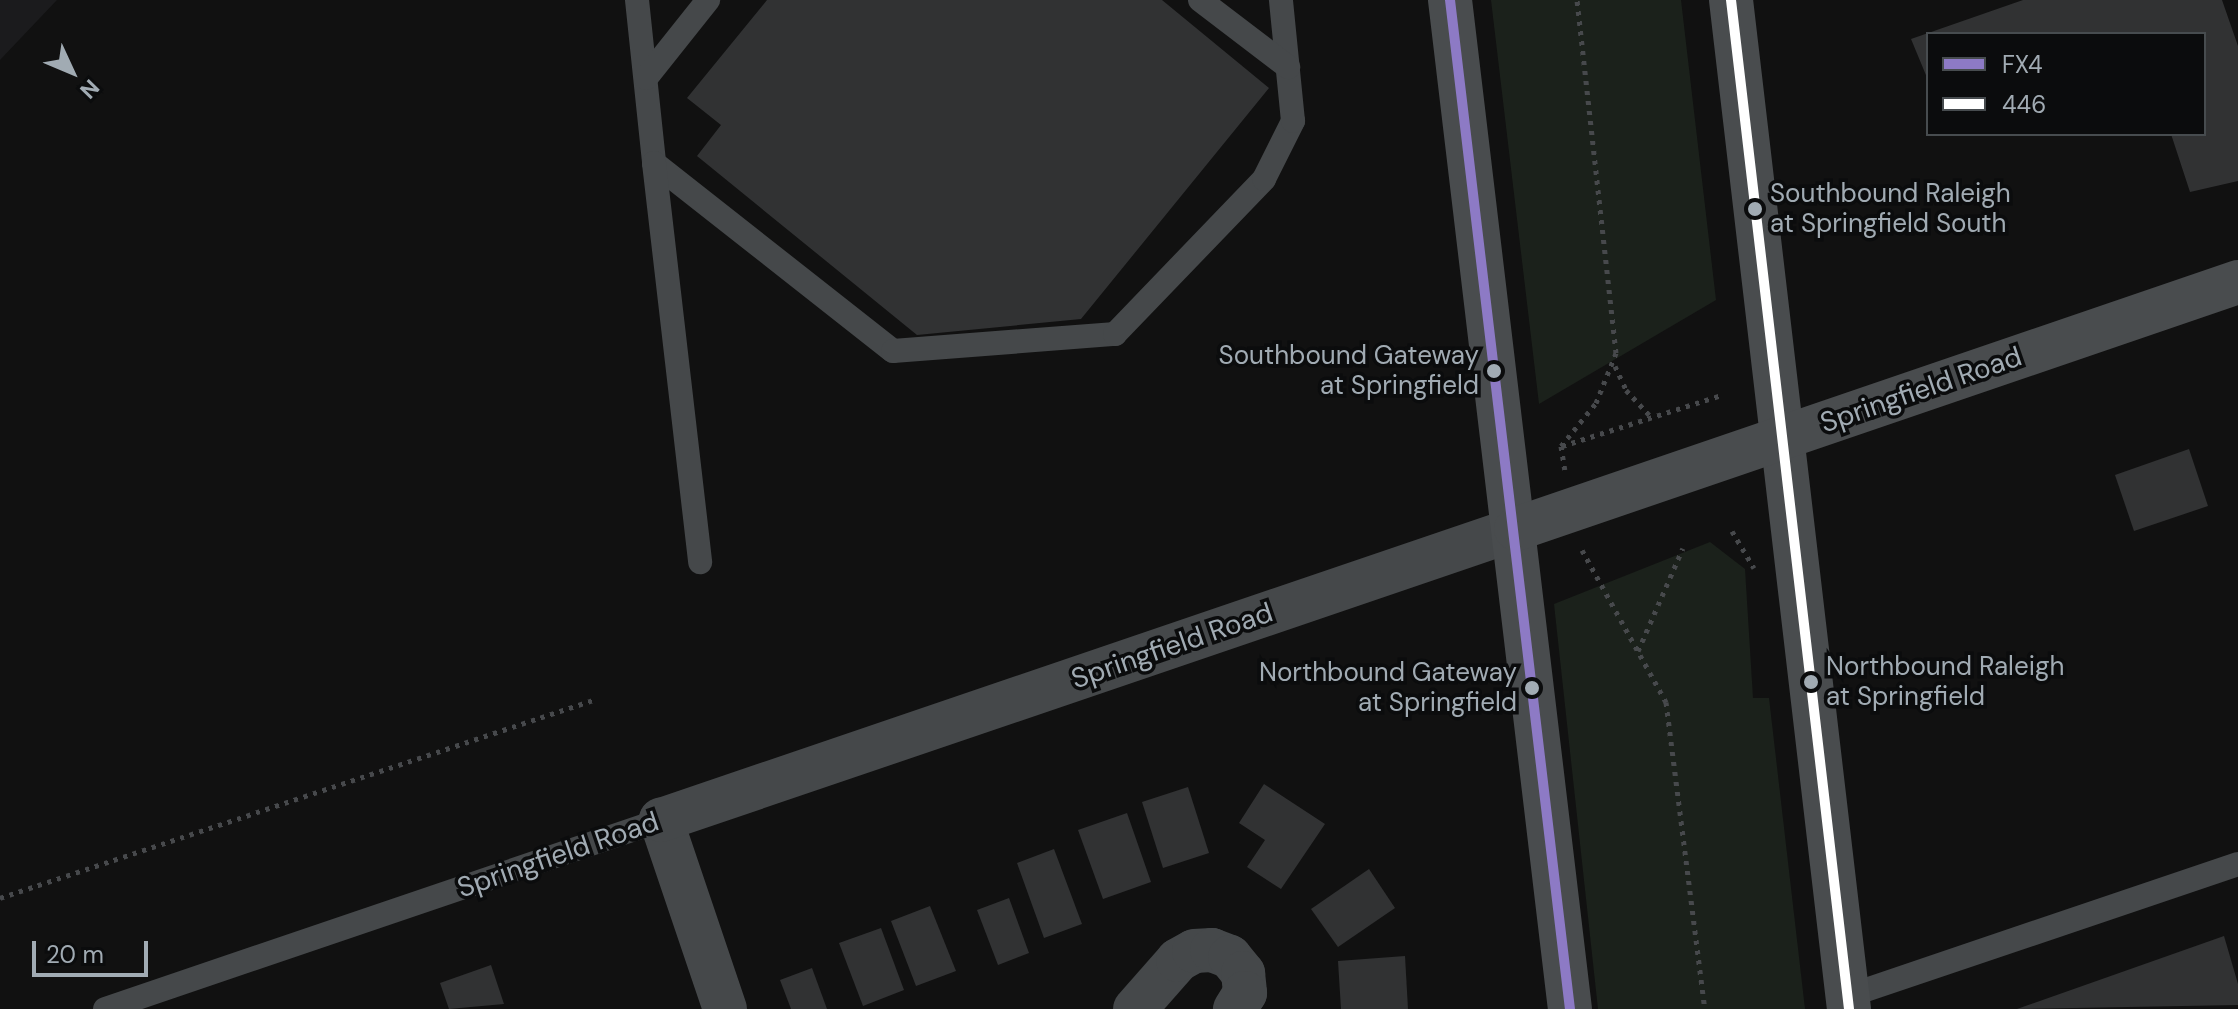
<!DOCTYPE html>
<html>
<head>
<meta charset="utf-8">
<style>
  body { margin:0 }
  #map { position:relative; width:2238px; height:1009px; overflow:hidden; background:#111; font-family:"DM Sans",sans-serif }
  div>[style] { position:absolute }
  .built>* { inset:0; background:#1b1b1d }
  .green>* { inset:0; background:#1b211b }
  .building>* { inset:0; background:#313233 }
  .path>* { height:5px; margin-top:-2.5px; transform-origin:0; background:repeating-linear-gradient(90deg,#47494c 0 4px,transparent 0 10px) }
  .lane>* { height:24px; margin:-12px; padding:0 12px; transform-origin:12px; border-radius:12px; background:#45484a }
  .street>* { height:44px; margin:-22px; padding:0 22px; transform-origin:22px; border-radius:22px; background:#45484a }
  .secondary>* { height:44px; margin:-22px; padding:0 22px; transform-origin:22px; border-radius:22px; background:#494c4e }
  .bus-1>* { height:10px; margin:-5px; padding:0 5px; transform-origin:5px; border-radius:5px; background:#8d7ac5 }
  .bus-2>* { height:10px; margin:-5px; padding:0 5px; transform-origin:5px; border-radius:5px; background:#fff }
  .dots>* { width:22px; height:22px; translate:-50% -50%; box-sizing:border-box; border:4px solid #0b0c0d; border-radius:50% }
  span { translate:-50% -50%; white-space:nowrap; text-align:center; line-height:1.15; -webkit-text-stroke:7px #0b0c0d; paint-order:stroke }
  .bus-label { font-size:26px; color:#a1abb3 }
  .left { translate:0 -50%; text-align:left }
  .right { translate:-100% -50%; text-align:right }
  .street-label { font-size:28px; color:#a1abb3 }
  .legend { position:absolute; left:1926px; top:32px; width:280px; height:104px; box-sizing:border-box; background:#0b0c0d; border:2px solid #474c4f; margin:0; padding:10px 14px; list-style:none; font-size:24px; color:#a1abb3 }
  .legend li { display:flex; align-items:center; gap:16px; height:40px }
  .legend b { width:40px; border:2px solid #474c4f }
  .north { position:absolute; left:32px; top:32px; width:80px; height:80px; -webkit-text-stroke:6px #0b0c0d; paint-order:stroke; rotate:134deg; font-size:22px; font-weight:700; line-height:32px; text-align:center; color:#a1abb3 }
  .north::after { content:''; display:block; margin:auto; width:28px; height:36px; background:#a1abb3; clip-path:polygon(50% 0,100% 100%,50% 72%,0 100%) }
  .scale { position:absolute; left:32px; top:941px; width:116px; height:36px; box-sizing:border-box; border:4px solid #a1abb3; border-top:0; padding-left:10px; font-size:24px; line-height:28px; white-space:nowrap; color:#a1abb3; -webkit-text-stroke:6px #0b0c0d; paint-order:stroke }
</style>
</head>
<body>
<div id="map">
  <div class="built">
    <div style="clip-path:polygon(0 0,57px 0,0 60px)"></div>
  </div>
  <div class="green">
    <div style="clip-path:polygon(1491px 0,1681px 0,1716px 300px,1539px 404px)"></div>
    <div style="clip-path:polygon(1710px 542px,1745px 569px,1753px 698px,1769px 698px,1805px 1009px,1598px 1009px,1554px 604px)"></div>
  </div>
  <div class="building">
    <div style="clip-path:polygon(767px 0,1162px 0,1269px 88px,1081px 319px,917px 335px,697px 156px,721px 125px,687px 98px)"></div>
    <div style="clip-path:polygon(2023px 0,2222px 0,2238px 46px,2238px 181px,2190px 192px,2171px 134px,2204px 134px,2204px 34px,1928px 34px,1928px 80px,1911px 39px)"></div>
    <div style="clip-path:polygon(2189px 449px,2208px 506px,2134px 531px,2115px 475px)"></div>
    <div style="clip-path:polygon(1264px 784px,1325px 824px,1281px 889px,1247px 867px,1265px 840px,1239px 823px)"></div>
    <div style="clip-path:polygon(1188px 787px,1209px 853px,1163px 868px,1142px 802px)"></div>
    <div style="clip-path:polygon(1127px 813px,1151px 882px,1103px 899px,1078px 830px)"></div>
    <div style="clip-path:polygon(1054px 849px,1082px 924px,1044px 938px,1017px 863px)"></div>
    <div style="clip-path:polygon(1369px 869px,1395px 908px,1338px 947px,1311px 909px)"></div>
    <div style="clip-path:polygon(1009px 898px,1029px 953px,998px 965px,977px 910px)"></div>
    <div style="clip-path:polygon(930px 906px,956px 971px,916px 986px,891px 921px)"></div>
    <div style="clip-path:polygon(881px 928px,904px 990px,863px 1006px,839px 943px)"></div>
    <div style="clip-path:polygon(2224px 936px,2238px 984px,2238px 1005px,2017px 1009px)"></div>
    <div style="clip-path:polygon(1405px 956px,1408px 1009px,1341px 1009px,1338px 961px)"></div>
    <div style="clip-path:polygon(491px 965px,504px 1004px,449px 1009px,440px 983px)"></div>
    <div style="clip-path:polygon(812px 968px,827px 1009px,791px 1009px,780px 980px)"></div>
  </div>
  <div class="path">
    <div style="left:1615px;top:366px;width:26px;rotate:65deg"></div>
    <div style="left:1626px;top:390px;width:34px;rotate:47deg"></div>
    <div style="left:1561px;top:446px;width:24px;rotate:81deg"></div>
    <div style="left:1561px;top:446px;width:55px;rotate:-50.9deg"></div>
    <div style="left:1596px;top:403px;width:54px;rotate:-68.2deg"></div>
    <div style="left:1616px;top:353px;width:355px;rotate:-96.3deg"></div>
    <div style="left:1562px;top:446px;width:168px;rotate:-17.7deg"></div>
    <div style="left:1732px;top:531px;width:43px;rotate:59.3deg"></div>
    <div style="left:1582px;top:550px;width:174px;rotate:61.1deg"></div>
    <div style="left:1666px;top:702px;width:309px;rotate:82.8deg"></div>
    <div style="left:1638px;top:651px;width:112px;rotate:-66.4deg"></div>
    <div style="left:0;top:898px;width:625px;rotate:-18.46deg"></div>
  </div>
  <div class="lane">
    <div style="left:637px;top:0;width:164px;rotate:84deg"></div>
    <div style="left:654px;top:163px;width:304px;rotate:38.2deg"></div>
    <div style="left:893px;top:351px;width:223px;rotate:-4.4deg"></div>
    <div style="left:1115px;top:334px;width:215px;rotate:-46.1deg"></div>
    <div style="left:1264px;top:179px;width:65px;rotate:-63.4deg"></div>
    <div style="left:1293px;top:121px;width:122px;rotate:-95.7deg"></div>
    <div style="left:1200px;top:0;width:111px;rotate:37.3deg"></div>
    <div style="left:646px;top:78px;width:100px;rotate:-51.5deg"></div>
    <div style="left:654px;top:163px;width:402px;rotate:83.4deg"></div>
    <div style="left:1848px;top:996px;width:412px;rotate:-18.7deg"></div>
    <div style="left:105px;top:1009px;width:587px;rotate:-18.77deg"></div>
  </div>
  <div class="street">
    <div style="left:725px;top:1009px;width:200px;rotate:-108.7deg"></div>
    <div style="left:661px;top:820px;width:903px;rotate:-18.8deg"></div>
    <div style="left:1135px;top:1009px;width:65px;rotate:-48.7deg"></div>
    <div style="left:1178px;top:960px;width:18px;rotate:-29deg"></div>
    <div style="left:1194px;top:951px;width:18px;rotate:-3deg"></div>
    <div style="left:1212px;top:950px;width:19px;rotate:21deg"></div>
    <div style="left:1230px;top:957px;width:21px;rotate:51deg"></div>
    <div style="left:1243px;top:973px;width:20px;rotate:84deg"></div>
    <div style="left:1245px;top:993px;width:19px;rotate:122deg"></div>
  </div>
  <div class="secondary">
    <div style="left:1450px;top:0;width:1016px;rotate:83.22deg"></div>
    <div style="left:1731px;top:0;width:1016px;rotate:83.33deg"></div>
    <div style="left:1516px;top:529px;width:763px;rotate:-18.89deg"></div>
  </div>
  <div class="bus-1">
    <div style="left:1450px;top:0;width:1016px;rotate:83.22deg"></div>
  </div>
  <div class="bus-2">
    <div style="left:1731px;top:0;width:1016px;rotate:83.33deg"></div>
  </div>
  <div class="dots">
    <div style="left:1755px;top:209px;background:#a1abb3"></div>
    <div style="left:1494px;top:371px;background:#a1abb3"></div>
    <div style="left:1811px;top:682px;background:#a1abb3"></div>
    <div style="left:1532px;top:688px;background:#a1abb3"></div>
  </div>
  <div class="bus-label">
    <span class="left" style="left:1770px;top:209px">Southbound Raleigh<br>at Springfield South</span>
    <span class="right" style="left:1479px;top:371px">Southbound Gateway<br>at Springfield</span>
    <span class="left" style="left:1826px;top:682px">Northbound Raleigh<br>at Springfield</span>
    <span class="right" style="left:1517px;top:688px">Northbound Gateway<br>at Springfield</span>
  </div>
  <div class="street-label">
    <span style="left:1921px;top:390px;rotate:-19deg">Springfield Road</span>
    <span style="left:1172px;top:646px;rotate:-19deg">Springfield Road</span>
    <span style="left:558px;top:855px;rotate:-19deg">Springfield Road</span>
  </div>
  <ul class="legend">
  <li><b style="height:10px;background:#8d7ac5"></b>FX4</li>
  <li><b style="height:10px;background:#fff"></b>446</li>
  </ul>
  <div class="north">N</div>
  <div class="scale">20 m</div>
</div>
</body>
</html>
